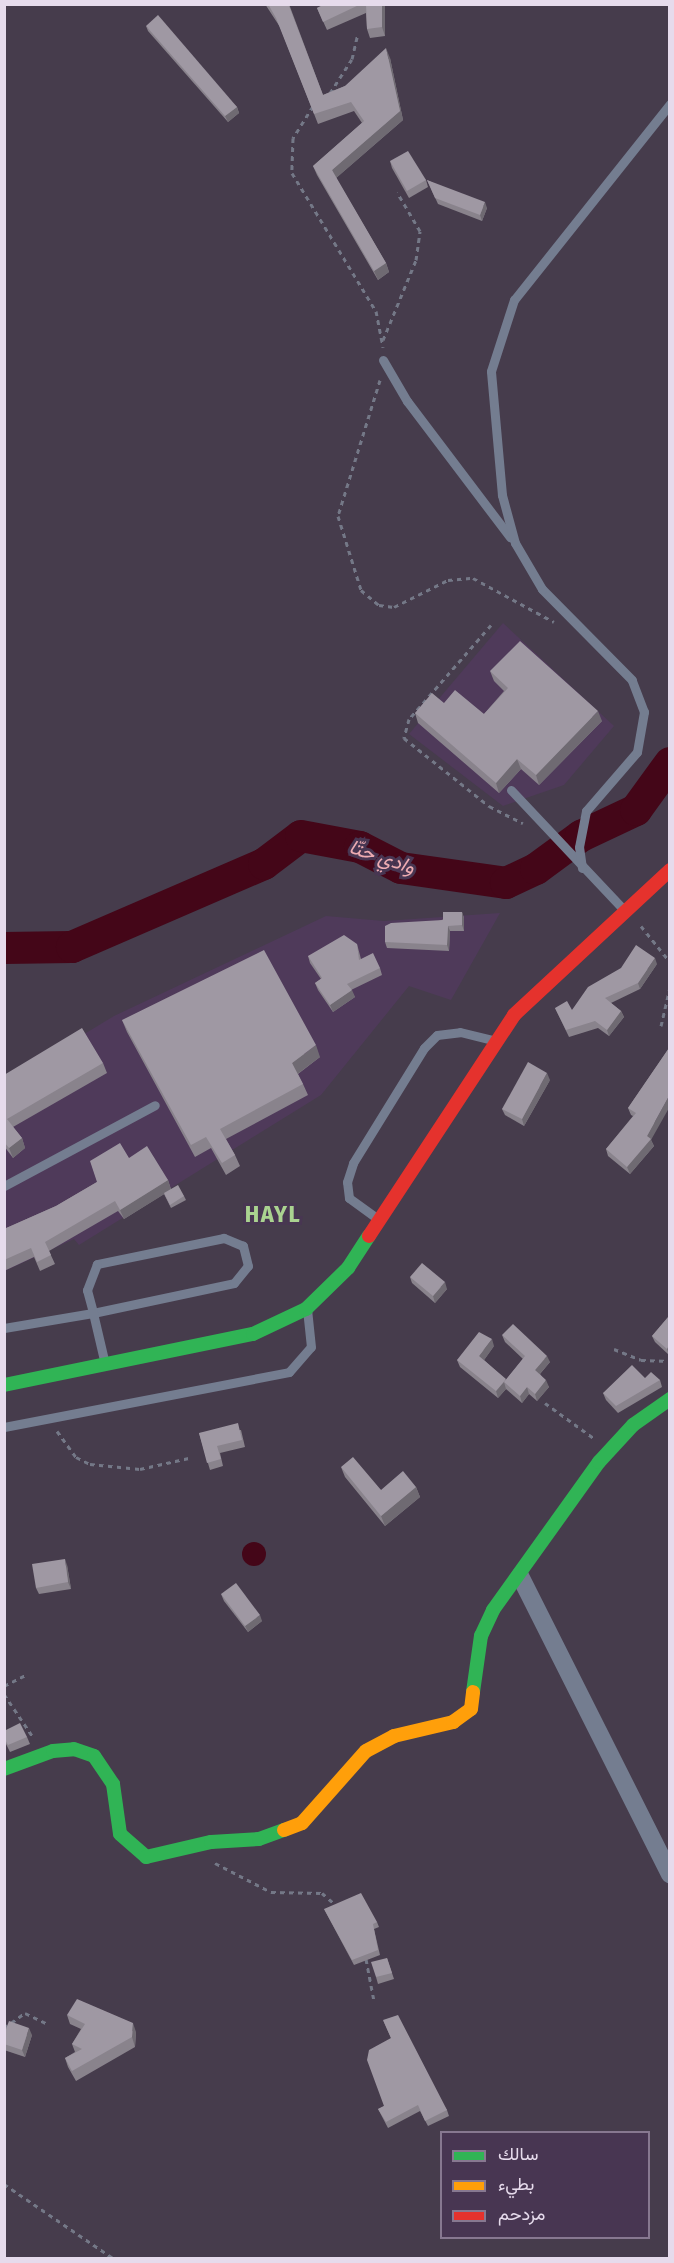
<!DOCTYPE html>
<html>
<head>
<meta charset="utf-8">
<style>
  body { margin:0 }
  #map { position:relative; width:674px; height:2263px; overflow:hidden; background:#463c4c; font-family:"Fira Sans Condensed",Vazirmatn,sans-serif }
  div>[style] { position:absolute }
  .built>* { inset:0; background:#4f3a5a }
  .water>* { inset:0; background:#440618 }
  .round { border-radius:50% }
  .river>* { height:32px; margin:-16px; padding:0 16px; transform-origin:16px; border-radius:16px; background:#440618 }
  .path>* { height:3px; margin-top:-1.5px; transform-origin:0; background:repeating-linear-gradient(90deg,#747887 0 4.5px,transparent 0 9px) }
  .lane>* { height:9px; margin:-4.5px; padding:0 4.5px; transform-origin:4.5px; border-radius:4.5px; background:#747d90 }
  .street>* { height:18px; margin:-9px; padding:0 9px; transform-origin:9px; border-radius:9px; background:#747d90 }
  .fast>* { height:14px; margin:-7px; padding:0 7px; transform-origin:7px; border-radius:7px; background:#30b455 }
  .slow>* { height:14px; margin:-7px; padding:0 7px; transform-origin:7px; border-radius:7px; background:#ff9f0a }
  .jam>* { height:14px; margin:-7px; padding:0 7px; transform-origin:7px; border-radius:7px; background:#e5322d }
  .wall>* { inset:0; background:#89838c }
  .shaded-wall>* { inset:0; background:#6f6a72 }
  .building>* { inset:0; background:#9f98a3 }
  span { translate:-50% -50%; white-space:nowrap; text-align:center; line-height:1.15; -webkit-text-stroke:6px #483652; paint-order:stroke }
  .water-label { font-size:20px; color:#eeacb2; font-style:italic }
  .district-label { font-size:24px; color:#aad390; font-weight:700; letter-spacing:1.5px }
  .frame { position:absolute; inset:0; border:6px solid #e6dbec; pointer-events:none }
  .legend { position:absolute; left:440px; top:2131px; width:210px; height:108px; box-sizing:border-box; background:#483652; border:2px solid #877890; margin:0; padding:8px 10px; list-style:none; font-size:18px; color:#e6dbec }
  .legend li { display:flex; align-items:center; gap:12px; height:30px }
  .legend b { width:30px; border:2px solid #877890 }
</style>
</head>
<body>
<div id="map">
  <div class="built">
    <div style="clip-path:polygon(503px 623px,614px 726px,564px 785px,503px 806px,409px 734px)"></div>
    <div style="clip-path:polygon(500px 913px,451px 1000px,409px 986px,321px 1095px,79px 1245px,74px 1239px,5px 1271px,5px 1082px,114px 1016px,326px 916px,384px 921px)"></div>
  </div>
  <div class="water">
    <div class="round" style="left:242px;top:1542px;width:24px;height:24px"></div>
  </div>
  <div class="river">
    <div style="left:4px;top:948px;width:68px;rotate:-0.8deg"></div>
    <div style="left:72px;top:947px;width:209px;rotate:-23.4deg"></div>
    <div style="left:264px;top:864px;width:46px;rotate:-37.1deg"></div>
    <div style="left:301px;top:836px;width:60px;rotate:10.6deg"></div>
    <div style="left:360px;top:847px;width:46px;rotate:27.1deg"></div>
    <div style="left:401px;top:868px;width:106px;rotate:8.1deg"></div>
    <div style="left:506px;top:883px;width:33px;rotate:-25deg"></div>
    <div style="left:536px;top:869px;width:56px;rotate:-36.3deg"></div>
    <div style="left:581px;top:836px;width:61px;rotate:-25.3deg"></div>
    <div style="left:636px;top:810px;width:58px;rotate:-54.1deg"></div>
  </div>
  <div class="path">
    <div style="left:330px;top:93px;width:40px;rotate:-57.1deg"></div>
    <div style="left:352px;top:59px;width:23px;rotate:-77deg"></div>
    <div style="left:313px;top:106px;width:38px;rotate:122deg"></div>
    <div style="left:293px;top:138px;width:35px;rotate:92deg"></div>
    <div style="left:292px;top:173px;width:162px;rotate:58.7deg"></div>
    <div style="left:376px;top:311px;width:37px;rotate:79deg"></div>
    <div style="left:383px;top:340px;width:87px;rotate:-67.6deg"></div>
    <div style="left:416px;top:260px;width:29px;rotate:-82deg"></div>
    <div style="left:420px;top:231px;width:45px;rotate:-120.5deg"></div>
    <div style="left:380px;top:380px;width:142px;rotate:107.2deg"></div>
    <div style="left:338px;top:516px;width:77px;rotate:72.7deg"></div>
    <div style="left:361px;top:590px;width:23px;rotate:40deg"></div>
    <div style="left:379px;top:605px;width:15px;rotate:8deg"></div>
    <div style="left:394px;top:607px;width:60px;rotate:-26.6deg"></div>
    <div style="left:448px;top:580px;width:25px;rotate:-5deg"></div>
    <div style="left:473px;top:578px;width:92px;rotate:28.5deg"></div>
    <div style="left:491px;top:625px;width:125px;rotate:131.1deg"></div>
    <div style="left:409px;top:719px;width:20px;rotate:105deg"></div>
    <div style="left:404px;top:738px;width:109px;rotate:38.7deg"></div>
    <div style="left:489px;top:806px;width:38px;rotate:27deg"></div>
    <div style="left:641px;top:926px;width:46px;rotate:51.1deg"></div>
    <div style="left:661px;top:1026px;width:40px;rotate:-77deg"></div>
    <div style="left:614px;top:1349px;width:29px;rotate:22deg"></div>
    <div style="left:641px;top:1360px;width:29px;rotate:2deg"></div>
    <div style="left:545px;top:1403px;width:62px;rotate:35.8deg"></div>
    <div style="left:57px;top:1431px;width:32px;rotate:54deg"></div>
    <div style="left:76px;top:1457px;width:16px;rotate:27deg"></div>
    <div style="left:90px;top:1464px;width:50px;rotate:5.7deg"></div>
    <div style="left:140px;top:1469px;width:50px;rotate:-12.7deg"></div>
    <div style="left:4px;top:1686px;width:25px;rotate:-27deg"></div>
    <div style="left:4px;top:1694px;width:52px;rotate:56deg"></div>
    <div style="left:215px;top:1863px;width:63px;rotate:27.4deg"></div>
    <div style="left:271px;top:1892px;width:51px;rotate:1.1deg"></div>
    <div style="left:322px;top:1893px;width:20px;rotate:41deg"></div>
    <div style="left:366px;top:1959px;width:43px;rotate:79.2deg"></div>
    <div style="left:4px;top:2028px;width:26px;rotate:-36deg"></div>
    <div style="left:25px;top:2013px;width:25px;rotate:26deg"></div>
    <div style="left:4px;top:2184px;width:132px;rotate:34.2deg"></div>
  </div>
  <div class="lane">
    <div style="left:383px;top:360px;width:48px;rotate:59.7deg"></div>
    <div style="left:407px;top:401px;width:171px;rotate:52.9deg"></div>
    <div style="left:511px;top:790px;width:166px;rotate:46.7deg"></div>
    <div style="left:582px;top:868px;width:21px;rotate:-98deg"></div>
    <div style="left:579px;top:847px;width:37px;rotate:-79deg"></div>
    <div style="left:586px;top:811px;width:78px;rotate:-49.2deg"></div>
    <div style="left:637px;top:752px;width:41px;rotate:-80.1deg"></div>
    <div style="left:644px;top:712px;width:34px;rotate:-111deg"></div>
    <div style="left:632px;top:680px;width:128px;rotate:-134.7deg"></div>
    <div style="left:542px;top:589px;width:53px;rotate:-120.4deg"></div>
    <div style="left:515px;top:543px;width:50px;rotate:-105.2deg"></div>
    <div style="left:502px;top:495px;width:124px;rotate:-95.1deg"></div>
    <div style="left:491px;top:371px;width:75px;rotate:-72.1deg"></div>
    <div style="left:514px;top:300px;width:251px;rotate:-51.5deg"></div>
    <div style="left:4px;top:1186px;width:171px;rotate:-28.2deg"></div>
    <div style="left:378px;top:1219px;width:36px;rotate:-144deg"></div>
    <div style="left:349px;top:1198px;width:16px;rotate:-97deg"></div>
    <div style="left:347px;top:1182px;width:20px;rotate:-72deg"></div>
    <div style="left:353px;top:1163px;width:135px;rotate:-58.3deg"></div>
    <div style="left:424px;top:1048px;width:18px;rotate:-45deg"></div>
    <div style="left:437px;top:1035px;width:23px;rotate:-7deg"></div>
    <div style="left:460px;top:1032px;width:34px;rotate:14deg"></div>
    <div style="left:4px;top:1328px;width:90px;rotate:-9.6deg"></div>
    <div style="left:93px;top:1313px;width:144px;rotate:-12deg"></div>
    <div style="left:234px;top:1283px;width:22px;rotate:-51deg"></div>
    <div style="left:248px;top:1266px;width:21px;rotate:-104deg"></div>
    <div style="left:243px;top:1246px;width:21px;rotate:-157deg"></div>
    <div style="left:224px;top:1238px;width:130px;rotate:168.4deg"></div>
    <div style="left:97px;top:1264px;width:28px;rotate:111deg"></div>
    <div style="left:87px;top:1290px;width:24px;rotate:75deg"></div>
    <div style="left:93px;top:1313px;width:52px;rotate:76.8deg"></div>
    <div style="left:4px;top:1427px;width:290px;rotate:-10.9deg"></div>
    <div style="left:289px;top:1372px;width:33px;rotate:-49deg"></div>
    <div style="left:311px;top:1347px;width:36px;rotate:-96deg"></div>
  </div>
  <div class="street">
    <div style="left:520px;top:1576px;width:334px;rotate:63.3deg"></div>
  </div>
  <div class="fast">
    <div style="left:4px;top:1385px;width:254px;rotate:-11.6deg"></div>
    <div style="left:253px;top:1334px;width:59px;rotate:-25.3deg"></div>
    <div style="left:306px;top:1309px;width:59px;rotate:-44.3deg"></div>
    <div style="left:348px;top:1268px;width:38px;rotate:-57deg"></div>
    <div style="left:473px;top:1692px;width:57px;rotate:-81.9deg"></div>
    <div style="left:481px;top:1636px;width:29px;rotate:-65deg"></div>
    <div style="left:493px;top:1610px;width:182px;rotate:-54.4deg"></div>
    <div style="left:599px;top:1462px;width:50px;rotate:-47.4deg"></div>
    <div style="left:633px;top:1425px;width:45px;rotate:-35.1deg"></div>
    <div style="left:4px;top:1769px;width:52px;rotate:-20.2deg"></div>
    <div style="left:53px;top:1751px;width:21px;rotate:-5deg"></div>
    <div style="left:74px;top:1749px;width:21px;rotate:19deg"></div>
    <div style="left:94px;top:1756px;width:34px;rotate:56deg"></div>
    <div style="left:113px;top:1784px;width:50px;rotate:82deg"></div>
    <div style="left:120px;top:1834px;width:35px;rotate:41deg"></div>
    <div style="left:146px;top:1857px;width:67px;rotate:-13deg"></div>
    <div style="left:211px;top:1842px;width:48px;rotate:-3.6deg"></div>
    <div style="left:259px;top:1839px;width:27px;rotate:-20deg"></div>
  </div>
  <div class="slow">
    <div style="left:284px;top:1830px;width:19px;rotate:-21deg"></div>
    <div style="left:302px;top:1823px;width:96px;rotate:-48.4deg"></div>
    <div style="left:366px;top:1751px;width:32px;rotate:-28deg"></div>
    <div style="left:394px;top:1736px;width:61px;rotate:-13.3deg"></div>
    <div style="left:453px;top:1722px;width:22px;rotate:-36deg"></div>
    <div style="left:471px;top:1709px;width:17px;rotate:-83deg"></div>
  </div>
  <div class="jam">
    <div style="left:369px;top:1236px;width:264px;rotate:-56.7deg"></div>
    <div style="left:514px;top:1015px;width:213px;rotate:-42.9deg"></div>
  </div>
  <div class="wall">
    <div style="clip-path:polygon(265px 4px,289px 4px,323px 95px,345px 86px,390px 58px,403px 120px,336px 178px,386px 263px,389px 272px,378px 280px,317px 175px,313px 166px,362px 123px,354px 111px,318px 124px,280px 27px)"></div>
    <div style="clip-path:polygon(325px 4px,385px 4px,385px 36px,370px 38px,367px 29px,366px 13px,327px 30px,317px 8px)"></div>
    <div style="clip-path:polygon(146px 26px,237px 107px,239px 113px,228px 122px,148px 31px)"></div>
    <div style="clip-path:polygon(390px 161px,426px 180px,428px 187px,409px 198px,392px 168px)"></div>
    <div style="clip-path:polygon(427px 180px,487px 208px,482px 221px,438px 204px)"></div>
    <div style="clip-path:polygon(490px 671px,602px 721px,539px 785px,521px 769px,499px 793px,418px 723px,415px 713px,444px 703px,484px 714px,504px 691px,494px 681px)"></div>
    <div style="clip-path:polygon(462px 912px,464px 918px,464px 931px,450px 931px,449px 951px,387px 948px,385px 942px)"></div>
    <div style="clip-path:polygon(357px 944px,361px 959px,380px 968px,382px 975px,351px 990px,355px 997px,333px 1012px,318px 990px,315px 983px,321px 979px,310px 963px,308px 956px)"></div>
    <div style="clip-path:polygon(657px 964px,640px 989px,611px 1003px,621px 1011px,624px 1017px,609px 1036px,598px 1028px,569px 1037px,555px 1008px,572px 1010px)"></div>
    <div style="clip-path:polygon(122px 1020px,320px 1057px,298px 1074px,303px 1084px,308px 1095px,226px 1139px,235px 1155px,240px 1166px,226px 1175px,211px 1148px,195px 1157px,127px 1032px)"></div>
    <div style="clip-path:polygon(669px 1048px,651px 1140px,654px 1146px,630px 1174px,608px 1156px,606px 1149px,633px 1116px,631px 1115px,628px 1108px)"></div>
    <div style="clip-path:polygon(103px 1063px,107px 1073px,13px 1127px,22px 1138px,25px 1148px,13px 1158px,4px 1146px,4px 1075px)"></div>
    <div style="clip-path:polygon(550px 1080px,524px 1126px,505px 1115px,502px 1109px)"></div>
    <div style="clip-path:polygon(129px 1158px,168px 1180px,171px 1189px,184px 1196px,186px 1200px,171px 1208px,164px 1194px,124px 1219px,118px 1211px,49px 1251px,55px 1264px,40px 1271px,34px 1257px,4px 1271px,4px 1229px,56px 1206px,97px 1182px)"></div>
    <div style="clip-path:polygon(410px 1277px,447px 1289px,435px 1303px,412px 1283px)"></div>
    <div style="clip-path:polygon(669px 1316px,669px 1355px,655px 1342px,652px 1336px)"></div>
    <div style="clip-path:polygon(502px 1335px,550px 1362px,540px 1374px,549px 1387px,537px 1401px,529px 1394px,522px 1403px,506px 1389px,498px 1398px,460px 1367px,457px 1360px,494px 1346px,484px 1360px,506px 1380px,523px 1359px,505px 1342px)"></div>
    <div style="clip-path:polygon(645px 1378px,660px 1380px,662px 1387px,618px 1413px,606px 1400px,603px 1393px)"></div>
    <div style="clip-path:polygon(241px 1430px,245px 1447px,220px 1453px,223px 1466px,210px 1470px,199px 1433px)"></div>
    <div style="clip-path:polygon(341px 1467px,381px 1490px,416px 1487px,420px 1497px,385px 1526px,345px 1477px)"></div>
    <div style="clip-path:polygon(67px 1565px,71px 1589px,39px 1594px,36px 1588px)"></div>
    <div style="clip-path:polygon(221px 1594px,262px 1621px,248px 1632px,224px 1601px)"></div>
    <div style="clip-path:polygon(4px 1731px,27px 1737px,30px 1744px,10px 1752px,4px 1740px)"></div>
    <div style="clip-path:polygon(324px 1909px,377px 1922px,379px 1927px,374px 1929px,380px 1955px,354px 1965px)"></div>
    <div style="clip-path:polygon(387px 1958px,394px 1979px,378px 1984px,376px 1977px)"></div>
    <div style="clip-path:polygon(67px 2015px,136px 2032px,135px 2047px,76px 2081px,68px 2067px,65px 2058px,75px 2052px,72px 2044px,81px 2029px,70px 2024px)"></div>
    <div style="clip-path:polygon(383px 2020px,447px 2110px,449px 2116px,428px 2126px,420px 2111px,388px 2128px,378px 2109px,384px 2106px,391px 2038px)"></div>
    <div style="clip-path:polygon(4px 2034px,32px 2035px,25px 2057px,4px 2050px)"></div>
  </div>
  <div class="shaded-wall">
    <div style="clip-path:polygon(382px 4px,385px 4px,385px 36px,382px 27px)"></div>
    <div style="clip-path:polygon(386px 48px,390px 58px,403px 120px,335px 179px,332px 170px,400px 111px)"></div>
    <div style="clip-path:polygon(237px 107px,239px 113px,228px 122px,225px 116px)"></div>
    <div style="clip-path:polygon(485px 202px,487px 208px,482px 221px,480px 215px)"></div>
    <div style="clip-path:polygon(386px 263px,389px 272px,378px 280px,374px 271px)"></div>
    <div style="clip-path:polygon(598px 711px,602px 721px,539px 785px,536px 775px)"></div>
    <div style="clip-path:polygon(517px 759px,521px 769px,499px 793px,496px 783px)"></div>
    <div style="clip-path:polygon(462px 912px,464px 918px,464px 931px,462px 925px)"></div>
    <div style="clip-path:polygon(448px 926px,450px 931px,449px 951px,447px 945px)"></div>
    <div style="clip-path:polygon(655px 958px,657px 964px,640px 989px,638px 983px)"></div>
    <div style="clip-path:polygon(352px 990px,355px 997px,333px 1012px,330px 1005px)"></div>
    <div style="clip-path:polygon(621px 1011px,624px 1017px,609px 1036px,607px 1030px)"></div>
    <div style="clip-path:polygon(316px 1045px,320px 1057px,296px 1075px,292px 1063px)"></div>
    <div style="clip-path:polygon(547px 1073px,550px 1080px,524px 1126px,522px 1119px)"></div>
    <div style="clip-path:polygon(669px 1096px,669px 1108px,651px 1140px,654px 1146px,630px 1174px,627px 1167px,647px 1136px)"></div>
    <div style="clip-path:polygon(22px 1138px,25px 1148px,13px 1158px,9px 1148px)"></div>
    <div style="clip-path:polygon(168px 1180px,171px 1190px,124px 1219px,120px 1210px)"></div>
    <div style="clip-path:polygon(445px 1282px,447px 1289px,435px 1303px,433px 1296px)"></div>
    <div style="clip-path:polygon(492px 1339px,494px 1346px,482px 1363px,479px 1356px)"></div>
    <div style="clip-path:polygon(669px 1345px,669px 1355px,667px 1349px)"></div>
    <div style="clip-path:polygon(547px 1356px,550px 1362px,537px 1377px,535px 1370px)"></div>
    <div style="clip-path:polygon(546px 1380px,549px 1387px,537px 1401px,535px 1394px)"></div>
    <div style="clip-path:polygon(504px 1382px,506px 1389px,498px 1398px,496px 1391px)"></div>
    <div style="clip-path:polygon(527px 1387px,529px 1394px,522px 1403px,520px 1396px)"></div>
    <div style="clip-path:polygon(416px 1487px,420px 1497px,385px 1526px,381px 1516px)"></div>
    <div style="clip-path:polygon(65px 1559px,67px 1565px,71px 1589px,68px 1582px)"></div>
    <div style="clip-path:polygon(260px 1615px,262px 1621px,248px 1632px,245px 1626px)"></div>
    <div style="clip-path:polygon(133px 2023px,136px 2032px,135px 2047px,132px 2037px)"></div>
    <div style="clip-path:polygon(29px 2028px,32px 2035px,25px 2057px,22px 2050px)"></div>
  </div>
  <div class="building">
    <div style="clip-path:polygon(268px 4px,289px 4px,289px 6px,323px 95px,345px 86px,386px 48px,400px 111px,332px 170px,386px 263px,374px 271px,313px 166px,364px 121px,351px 102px,314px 114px,276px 18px)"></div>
    <div style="clip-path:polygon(325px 4px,361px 4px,323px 22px,317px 8px)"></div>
    <div style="clip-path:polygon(366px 4px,382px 4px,382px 27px,367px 29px)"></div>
    <div style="clip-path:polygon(158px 15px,237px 107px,225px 116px,146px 26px)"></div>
    <div style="clip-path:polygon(408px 151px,426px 180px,407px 191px,390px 161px)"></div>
    <div style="clip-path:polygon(427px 180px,485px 202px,480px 215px,435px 198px)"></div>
    <div style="clip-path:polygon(520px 641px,598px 711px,536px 775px,517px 759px,496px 783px,415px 713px,432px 693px,444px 703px,455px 690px,484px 714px,508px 688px,490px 671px)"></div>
    <div style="clip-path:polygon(443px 912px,462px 912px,462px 925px,448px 926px,447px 945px,385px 942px,385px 926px,391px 923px,443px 920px)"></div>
    <div style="clip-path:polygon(344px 935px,357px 944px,359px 960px,373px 953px,380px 968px,347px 984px,352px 990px,330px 1005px,315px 983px,322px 978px,308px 956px)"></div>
    <div style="clip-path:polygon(636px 945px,655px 958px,638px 983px,605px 998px,621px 1011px,607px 1030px,595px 1021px,566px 1030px,555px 1008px,567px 1001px,572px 1010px,588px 987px,621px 968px)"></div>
    <div style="clip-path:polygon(264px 950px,316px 1045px,292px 1063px,303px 1084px,220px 1129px,235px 1155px,222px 1163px,206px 1137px,191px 1145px,122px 1020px)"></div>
    <div style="clip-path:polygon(82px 1028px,103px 1063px,7px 1119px,22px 1138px,9px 1148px,4px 1142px,4px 1075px)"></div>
    <div style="clip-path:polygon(669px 1048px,669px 1096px,647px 1136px,651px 1139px,627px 1167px,606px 1149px,636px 1113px,628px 1108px)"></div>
    <div style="clip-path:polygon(528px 1062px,547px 1073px,522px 1119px,502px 1109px)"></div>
    <div style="clip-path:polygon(120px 1143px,129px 1158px,147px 1146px,168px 1180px,120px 1210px,115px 1201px,45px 1242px,51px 1255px,37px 1262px,31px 1248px,4px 1260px,4px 1229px,56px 1206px,97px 1182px,90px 1161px)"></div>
    <div style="clip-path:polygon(178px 1185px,184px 1196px,170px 1205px,164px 1193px)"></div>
    <div style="clip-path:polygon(422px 1263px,445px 1282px,433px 1296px,410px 1277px)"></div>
    <div style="clip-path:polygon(669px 1316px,669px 1345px,667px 1349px,652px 1336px)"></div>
    <div style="clip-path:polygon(513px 1324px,547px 1356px,535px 1370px,546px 1380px,535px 1394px,527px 1387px,520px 1396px,504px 1382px,525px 1356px,502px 1335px)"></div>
    <div style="clip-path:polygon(479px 1332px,492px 1339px,479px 1356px,506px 1379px,496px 1391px,457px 1360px)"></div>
    <div style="clip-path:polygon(632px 1365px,645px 1378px,651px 1372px,660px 1380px,616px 1406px,603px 1393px)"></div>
    <div style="clip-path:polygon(238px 1423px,242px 1440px,217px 1446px,221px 1459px,207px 1463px,199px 1433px)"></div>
    <div style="clip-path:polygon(353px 1457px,381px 1490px,403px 1471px,416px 1487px,381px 1516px,341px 1467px)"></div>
    <div style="clip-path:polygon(65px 1559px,68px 1582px,36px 1588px,32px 1564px)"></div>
    <div style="clip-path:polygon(236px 1583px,260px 1615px,245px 1626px,221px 1594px)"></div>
    <div style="clip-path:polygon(20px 1723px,27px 1737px,8px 1745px,4px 1738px,4px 1731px)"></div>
    <div style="clip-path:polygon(361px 1893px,377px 1922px,373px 1924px,378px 1950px,352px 1960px,324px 1909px)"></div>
    <div style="clip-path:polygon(387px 1958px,392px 1973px,376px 1977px,371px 1962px)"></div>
    <div style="clip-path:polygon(77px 1999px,133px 2023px,132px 2037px,72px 2071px,65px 2058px,82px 2049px,72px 2044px,85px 2024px,67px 2015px)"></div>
    <div style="clip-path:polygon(398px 2015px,447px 2110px,425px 2121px,418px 2105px,386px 2122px,378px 2109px,384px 2106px,367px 2060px,369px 2050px,391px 2038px,383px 2020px)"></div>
    <div style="clip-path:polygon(9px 2021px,29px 2028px,22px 2050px,4px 2044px,4px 2034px)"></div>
  </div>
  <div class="water-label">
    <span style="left:382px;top:857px;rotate:19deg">وادي حتّا</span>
  </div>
  <div class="district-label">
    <span style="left:273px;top:1215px">HAYL</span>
  </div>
  <div class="frame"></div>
  <ul class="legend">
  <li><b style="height:8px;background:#30b455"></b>سالك</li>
  <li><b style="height:8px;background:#ff9f0a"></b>بطيء</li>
  <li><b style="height:8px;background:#e5322d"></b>مزدحم</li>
  </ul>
</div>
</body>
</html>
